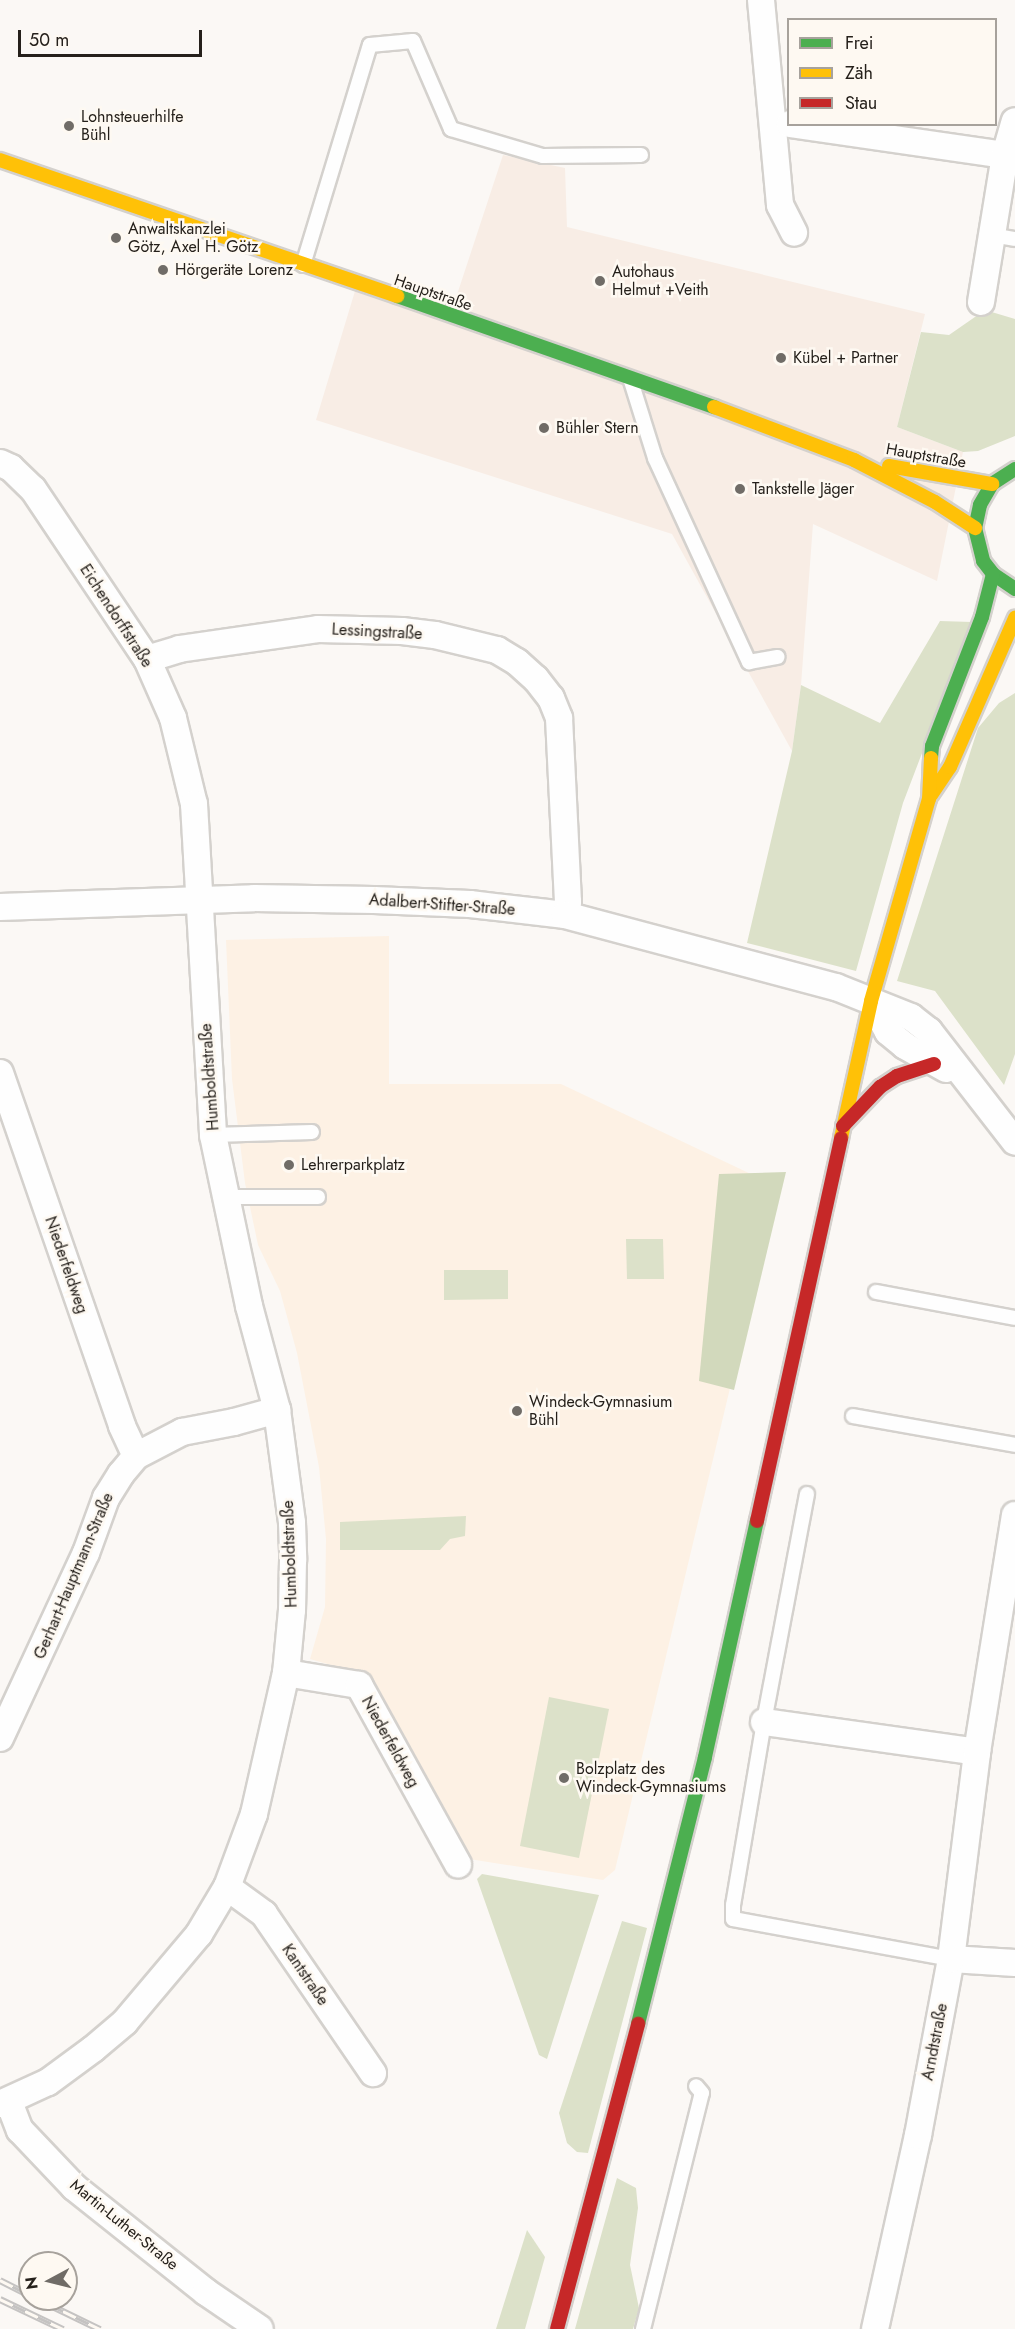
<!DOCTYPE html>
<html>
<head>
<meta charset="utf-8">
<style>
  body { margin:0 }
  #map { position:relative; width:1015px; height:2329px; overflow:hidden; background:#fbf8f5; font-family:Jost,sans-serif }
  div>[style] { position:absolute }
  .commercial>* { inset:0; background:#f8ede5 }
  .built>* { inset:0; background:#fdf1e4 }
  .green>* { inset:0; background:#dce1c9 }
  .forest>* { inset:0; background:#d2d9bc }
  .roads { filter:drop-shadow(2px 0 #d4d1cd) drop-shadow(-2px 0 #d4d1cd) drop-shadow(0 2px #d4d1cd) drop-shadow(0 -2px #d4d1cd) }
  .lane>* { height:14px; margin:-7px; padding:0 7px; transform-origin:7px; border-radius:7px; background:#fefefe }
  .street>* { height:26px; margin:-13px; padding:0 13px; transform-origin:13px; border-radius:13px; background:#fefefe }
  .fast>* { height:14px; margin:-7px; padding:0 7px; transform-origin:7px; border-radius:7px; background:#4caf50 }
  .slow>* { height:14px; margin:-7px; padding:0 7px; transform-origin:7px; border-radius:7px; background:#ffc107 }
  .jam>* { height:14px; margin:-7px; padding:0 7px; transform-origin:7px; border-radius:7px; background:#c62828 }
  .rail>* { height:7px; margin-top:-3.5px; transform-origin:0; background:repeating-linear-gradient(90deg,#fef9f2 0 14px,#c5c3c2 0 28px); box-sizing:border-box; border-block:2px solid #c5c3c2 }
  .dots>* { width:16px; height:16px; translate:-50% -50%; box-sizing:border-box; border:3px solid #fef9f2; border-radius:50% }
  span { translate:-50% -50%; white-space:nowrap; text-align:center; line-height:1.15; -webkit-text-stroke:5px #fef9f2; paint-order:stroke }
  .poi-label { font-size:16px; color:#25201b }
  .left { translate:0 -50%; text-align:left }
  .street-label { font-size:16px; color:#25201b }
  .legend { position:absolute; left:787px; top:18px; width:210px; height:108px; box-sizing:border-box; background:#fef9f2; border:2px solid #a7a29c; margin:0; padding:8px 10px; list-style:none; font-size:18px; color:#25201b }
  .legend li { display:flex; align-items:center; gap:12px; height:30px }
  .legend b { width:30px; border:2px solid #a7a29c }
  .north { position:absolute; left:18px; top:2251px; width:60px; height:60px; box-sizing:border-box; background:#fef9f2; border:2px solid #a7a29c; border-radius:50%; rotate:263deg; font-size:16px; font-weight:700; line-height:24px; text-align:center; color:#25201b }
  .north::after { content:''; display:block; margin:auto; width:21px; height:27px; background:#706c67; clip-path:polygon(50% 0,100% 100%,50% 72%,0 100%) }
  .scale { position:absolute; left:18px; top:30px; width:184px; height:27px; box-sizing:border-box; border:3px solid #25201b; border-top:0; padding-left:8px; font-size:18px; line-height:21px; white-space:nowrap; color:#25201b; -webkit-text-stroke:4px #fef9f2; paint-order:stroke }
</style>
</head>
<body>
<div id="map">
  <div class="commercial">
    <div style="clip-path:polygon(503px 155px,565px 168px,567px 227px,925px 314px,897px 427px,963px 452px,937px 581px,813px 524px,801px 685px,792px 751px,672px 534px,316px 420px,355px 291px,448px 322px)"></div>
  </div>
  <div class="built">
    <div style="clip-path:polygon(389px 936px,389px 1084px,561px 1084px,778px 1187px,615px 1870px,603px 1880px,463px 1858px,366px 1675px,310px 1659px,325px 1607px,326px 1539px,319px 1467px,297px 1353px,280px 1291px,258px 1245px,245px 1183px,232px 1079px,226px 940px)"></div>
  </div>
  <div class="green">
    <div style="clip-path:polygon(985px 310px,1015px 319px,1015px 436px,978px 451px,963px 452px,897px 427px,921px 332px,949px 335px)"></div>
    <div style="clip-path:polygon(940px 621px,972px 622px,903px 803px,856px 971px,747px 943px,792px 751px,801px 685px,880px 723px)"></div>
    <div style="clip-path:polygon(1015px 693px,1015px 1054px,1004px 1085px,935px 991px,897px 981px,978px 728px,999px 703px)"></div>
    <div style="clip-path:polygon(626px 1239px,663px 1239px,664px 1279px,627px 1279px)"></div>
    <div style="clip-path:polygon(444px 1270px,508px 1270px,508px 1299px,444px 1300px)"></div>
    <div style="clip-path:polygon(466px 1516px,465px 1536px,450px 1539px,440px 1550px,340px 1550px,340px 1522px)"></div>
    <div style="clip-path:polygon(549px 1697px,609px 1709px,579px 1858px,520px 1846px)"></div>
    <div style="clip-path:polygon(482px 1874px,599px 1895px,547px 2059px,539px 2055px,477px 1879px)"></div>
    <div style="clip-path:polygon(622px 1921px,647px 1928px,588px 2153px,577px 2152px,567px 2143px,559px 2113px)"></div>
    <div style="clip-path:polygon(617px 2178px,636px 2188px,638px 2208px,630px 2265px,639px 2308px,633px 2329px,575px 2329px)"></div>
    <div style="clip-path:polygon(527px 2230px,545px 2257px,525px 2329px,496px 2329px)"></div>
  </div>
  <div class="forest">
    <div style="clip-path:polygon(786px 1172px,734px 1390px,699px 1381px,719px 1174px)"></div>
  </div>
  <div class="roads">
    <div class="lane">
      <div style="left:992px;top:235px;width:23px;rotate:10deg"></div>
      <div style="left:303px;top:265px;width:230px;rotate:-73.1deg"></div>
      <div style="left:370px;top:45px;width:43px;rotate:-5.3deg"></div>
      <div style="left:413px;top:41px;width:96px;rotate:66.6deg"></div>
      <div style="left:451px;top:129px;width:96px;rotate:16.4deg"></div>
      <div style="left:543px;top:156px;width:98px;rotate:-0.6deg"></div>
      <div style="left:631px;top:381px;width:81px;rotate:72.7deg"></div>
      <div style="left:655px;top:458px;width:225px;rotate:65.3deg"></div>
      <div style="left:749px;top:662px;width:29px;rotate:-10deg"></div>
      <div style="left:213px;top:1135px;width:99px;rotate:-1.7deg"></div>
      <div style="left:224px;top:1197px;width:94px"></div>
      <div style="left:876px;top:1292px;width:141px;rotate:10.6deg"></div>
      <div style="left:853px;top:1416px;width:165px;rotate:10.1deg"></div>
      <div style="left:807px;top:1494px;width:232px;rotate:100.7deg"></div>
      <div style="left:764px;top:1722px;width:186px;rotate:99.6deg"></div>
      <div style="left:733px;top:1905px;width:14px;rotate:90deg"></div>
      <div style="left:733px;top:1919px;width:222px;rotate:10.4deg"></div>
      <div style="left:643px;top:2329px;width:243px;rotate:-76deg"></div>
      <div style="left:702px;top:2093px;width:9px;rotate:-131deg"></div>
    </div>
    <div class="street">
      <div style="left:761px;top:0;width:206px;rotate:84.7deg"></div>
      <div style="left:780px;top:205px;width:31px;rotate:63deg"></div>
      <div style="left:790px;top:124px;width:217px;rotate:8.2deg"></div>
      <div style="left:981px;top:302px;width:149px;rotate:-80.7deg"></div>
      <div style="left:1005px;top:155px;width:35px;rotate:-74deg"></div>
      <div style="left:0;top:463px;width:12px;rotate:24deg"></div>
      <div style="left:11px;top:468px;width:30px;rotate:44deg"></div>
      <div style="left:33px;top:489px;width:205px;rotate:56.2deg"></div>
      <div style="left:147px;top:659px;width:64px;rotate:66.2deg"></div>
      <div style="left:173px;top:718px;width:89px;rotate:76.3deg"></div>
      <div style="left:194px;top:804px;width:332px;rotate:86.7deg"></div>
      <div style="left:213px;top:1135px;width:175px;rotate:78.1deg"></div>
      <div style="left:249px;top:1306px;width:108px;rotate:74.9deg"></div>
      <div style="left:277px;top:1410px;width:114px;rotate:82.4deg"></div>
      <div style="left:292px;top:1523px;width:37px;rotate:88deg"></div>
      <div style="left:293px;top:1560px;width:50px;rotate:91.1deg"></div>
      <div style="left:292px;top:1610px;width:63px;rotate:95.4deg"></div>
      <div style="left:286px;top:1673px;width:145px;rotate:102.8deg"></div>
      <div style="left:254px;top:1814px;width:78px;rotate:110.3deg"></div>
      <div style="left:227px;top:1887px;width:55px;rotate:120.8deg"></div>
      <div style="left:199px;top:1934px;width:115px;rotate:130.1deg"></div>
      <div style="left:125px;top:2022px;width:42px;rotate:139.8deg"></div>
      <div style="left:93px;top:2049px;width:56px;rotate:143.7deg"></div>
      <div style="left:48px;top:2082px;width:53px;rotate:155.4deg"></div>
      <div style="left:147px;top:659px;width:34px;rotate:-17deg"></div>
      <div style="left:179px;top:649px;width:140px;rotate:-8.2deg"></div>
      <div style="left:318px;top:629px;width:84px;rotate:1.4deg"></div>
      <div style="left:402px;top:631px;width:33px;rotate:7deg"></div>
      <div style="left:435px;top:635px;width:64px;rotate:13.6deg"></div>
      <div style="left:497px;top:650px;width:23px;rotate:31deg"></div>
      <div style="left:517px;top:662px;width:25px;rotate:42deg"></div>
      <div style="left:536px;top:679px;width:24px;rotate:52deg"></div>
      <div style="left:551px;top:698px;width:22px;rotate:68deg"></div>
      <div style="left:559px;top:718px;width:184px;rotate:87.2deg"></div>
      <div style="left:568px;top:902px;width:13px;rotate:103deg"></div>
      <div style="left:0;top:907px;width:254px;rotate:-2deg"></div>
      <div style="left:254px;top:898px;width:120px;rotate:1deg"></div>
      <div style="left:374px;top:900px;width:96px;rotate:2.4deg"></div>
      <div style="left:470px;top:904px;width:96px;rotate:6.6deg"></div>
      <div style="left:565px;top:915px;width:280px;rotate:14.9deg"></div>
      <div style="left:836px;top:987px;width:81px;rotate:21.8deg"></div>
      <div style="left:911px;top:1017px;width:23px;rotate:38deg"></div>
      <div style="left:929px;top:1031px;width:140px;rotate:52.2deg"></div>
      <div style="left:871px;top:1001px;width:35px;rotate:61deg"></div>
      <div style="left:888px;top:1032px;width:22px;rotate:39deg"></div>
      <div style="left:905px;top:1046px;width:47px;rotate:29.3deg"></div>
      <div style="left:0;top:1073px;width:373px;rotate:70.9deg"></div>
      <div style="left:122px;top:1426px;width:33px;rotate:65deg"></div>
      <div style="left:286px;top:1673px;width:74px;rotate:9.3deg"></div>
      <div style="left:359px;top:1685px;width:205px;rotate:61.1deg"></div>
      <div style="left:764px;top:1722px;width:215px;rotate:8deg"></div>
      <div style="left:0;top:1738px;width:204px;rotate:-65.1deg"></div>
      <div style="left:86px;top:1553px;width:59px;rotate:-70deg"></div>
      <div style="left:106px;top:1498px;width:28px;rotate:-58deg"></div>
      <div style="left:121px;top:1474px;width:23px;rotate:-50deg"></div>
      <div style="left:136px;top:1456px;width:52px;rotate:-27.6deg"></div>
      <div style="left:182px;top:1432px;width:53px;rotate:-10.9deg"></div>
      <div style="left:234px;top:1422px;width:45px;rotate:-15.6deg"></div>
      <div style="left:227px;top:1887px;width:46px;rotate:36.1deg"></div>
      <div style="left:264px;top:1914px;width:193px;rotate:55.6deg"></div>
      <div style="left:951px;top:1959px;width:64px;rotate:3.6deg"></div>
      <div style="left:9px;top:2102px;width:30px;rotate:69deg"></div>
      <div style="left:20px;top:2130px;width:79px;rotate:46.5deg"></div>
      <div style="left:74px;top:2187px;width:169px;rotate:38.5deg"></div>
      <div style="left:206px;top:2292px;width:65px;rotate:34.4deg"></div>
      <div style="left:875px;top:2329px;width:199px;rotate:-77.5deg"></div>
      <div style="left:918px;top:2135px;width:179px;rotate:-79.4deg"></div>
      <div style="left:951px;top:1959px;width:209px;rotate:-82.8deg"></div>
      <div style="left:977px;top:1752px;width:240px;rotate:-80.9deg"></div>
    </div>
    <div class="fast">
      <div style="left:397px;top:296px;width:336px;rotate:19.3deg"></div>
      <div style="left:1015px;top:469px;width:27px;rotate:147deg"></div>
      <div style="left:992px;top:484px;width:24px;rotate:120deg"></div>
      <div style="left:980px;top:505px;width:24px;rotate:102deg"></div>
      <div style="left:975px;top:528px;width:34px;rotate:76deg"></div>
      <div style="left:983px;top:561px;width:16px;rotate:52deg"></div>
      <div style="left:993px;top:574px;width:27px;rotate:34deg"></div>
      <div style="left:931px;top:758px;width:12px;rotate:-85deg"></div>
      <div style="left:932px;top:746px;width:138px;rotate:-68.8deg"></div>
      <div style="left:982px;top:617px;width:44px;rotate:-75.7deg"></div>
      <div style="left:638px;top:2024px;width:275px;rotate:-75.9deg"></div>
      <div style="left:705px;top:1757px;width:242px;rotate:-77.6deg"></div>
    </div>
    <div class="slow">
      <div style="left:0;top:160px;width:420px;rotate:18.9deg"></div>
      <div style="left:714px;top:407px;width:150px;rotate:20.7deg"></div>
      <div style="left:854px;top:460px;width:91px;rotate:27.4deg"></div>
      <div style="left:935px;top:502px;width:48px;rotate:33deg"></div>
      <div style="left:889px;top:466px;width:105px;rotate:9.9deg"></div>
      <div style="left:931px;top:795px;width:34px;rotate:-56deg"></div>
      <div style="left:950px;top:767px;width:163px;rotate:-66.4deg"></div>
      <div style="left:841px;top:1138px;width:140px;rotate:-77.6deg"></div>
      <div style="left:871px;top:1001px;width:210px;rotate:-74deg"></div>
      <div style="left:929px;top:799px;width:41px;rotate:-87.2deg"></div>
    </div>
    <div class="jam">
      <div style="left:843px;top:1126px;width:54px;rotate:-46.5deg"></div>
      <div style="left:880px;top:1087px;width:20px;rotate:-33deg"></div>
      <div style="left:897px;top:1076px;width:39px;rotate:-18deg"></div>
      <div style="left:757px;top:1521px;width:392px;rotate:-77.6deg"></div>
      <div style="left:557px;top:2329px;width:316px;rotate:-75.1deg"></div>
    </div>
  </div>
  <div class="rail">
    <div style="left:0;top:2280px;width:34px;rotate:27deg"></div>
    <div style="left:0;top:2299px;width:70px;rotate:25.5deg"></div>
    <div style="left:38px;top:2299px;width:69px;rotate:25.8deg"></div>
  </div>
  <div class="dots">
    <div style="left:69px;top:126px;background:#706c67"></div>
    <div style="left:116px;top:238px;background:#706c67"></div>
    <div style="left:163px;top:270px;background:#706c67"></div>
    <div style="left:600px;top:281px;background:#706c67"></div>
    <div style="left:781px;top:358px;background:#706c67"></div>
    <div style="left:544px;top:428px;background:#706c67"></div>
    <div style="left:740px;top:489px;background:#706c67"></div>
    <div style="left:289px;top:1165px;background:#706c67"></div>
    <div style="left:517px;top:1411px;background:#706c67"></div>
    <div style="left:564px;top:1778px;background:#706c67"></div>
  </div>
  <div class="poi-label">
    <span class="left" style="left:81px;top:126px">Lohnsteuerhilfe<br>Bühl</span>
    <span class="left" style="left:128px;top:238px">Anwaltskanzlei<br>Götz, Axel H. Götz</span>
    <span class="left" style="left:175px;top:270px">Hörgeräte Lorenz</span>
    <span class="left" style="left:612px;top:281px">Autohaus<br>Helmut +Veith</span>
    <span class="left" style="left:793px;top:358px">Kübel + Partner</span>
    <span class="left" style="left:556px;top:428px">Bühler Stern</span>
    <span class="left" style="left:752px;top:489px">Tankstelle Jäger</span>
    <span class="left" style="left:301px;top:1165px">Lehrerparkplatz</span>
    <span class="left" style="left:529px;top:1411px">Windeck-Gymnasium<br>Bühl</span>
    <span class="left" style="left:576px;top:1778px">Bolzplatz des<br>Windeck-Gymnasiums</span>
  </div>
  <div class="street-label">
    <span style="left:433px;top:293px;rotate:19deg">Hauptstraße</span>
    <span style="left:926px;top:456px;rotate:10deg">Hauptstraße</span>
    <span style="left:116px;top:616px;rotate:57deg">Eichendorffstraße</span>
    <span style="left:377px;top:632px;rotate:3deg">Lessingstraße</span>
    <span style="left:442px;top:905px;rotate:4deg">Adalbert-Stifter-Straße</span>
    <span style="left:210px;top:1077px;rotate:-94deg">Humboldtstraße</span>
    <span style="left:66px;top:1265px;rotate:71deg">Niederfeldweg</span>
    <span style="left:290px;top:1554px;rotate:-92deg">Humboldtstraße</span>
    <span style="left:74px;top:1576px;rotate:-67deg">Gerhart-Hauptmann-Straße</span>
    <span style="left:390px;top:1742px;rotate:61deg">Niederfeldweg</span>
    <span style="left:305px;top:1975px;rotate:56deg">Kantstraße</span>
    <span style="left:935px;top:2042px;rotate:-79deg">Arndtstraße</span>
    <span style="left:124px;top:2225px;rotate:39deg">Martin-Luther-Straße</span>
  </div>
  <ul class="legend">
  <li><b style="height:8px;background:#4caf50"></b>Frei</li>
  <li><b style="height:8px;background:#ffc107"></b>Zäh</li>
  <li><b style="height:8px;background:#c62828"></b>Stau</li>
  </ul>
  <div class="north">N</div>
  <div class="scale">50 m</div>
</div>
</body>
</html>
